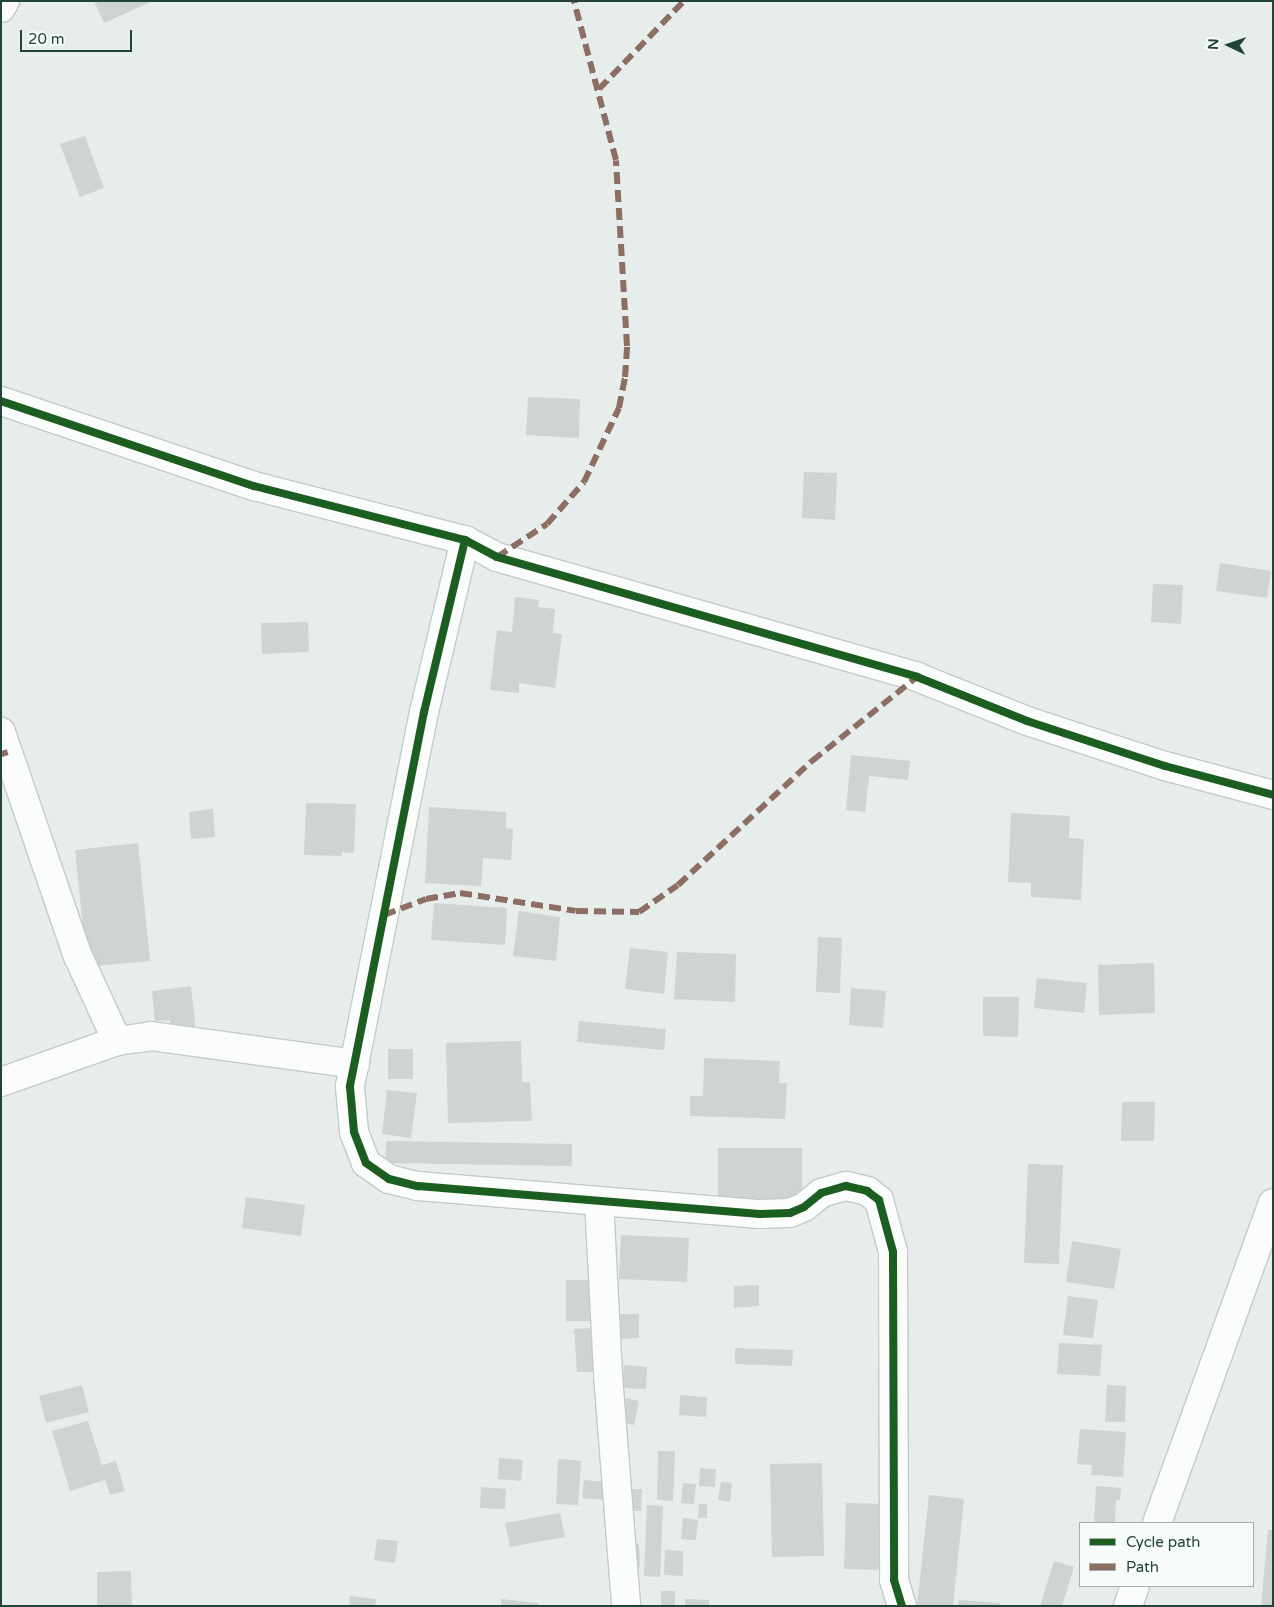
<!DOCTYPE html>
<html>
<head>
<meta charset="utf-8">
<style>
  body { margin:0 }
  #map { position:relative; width:1274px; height:1607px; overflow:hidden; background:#e7edea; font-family:"Varela Round",sans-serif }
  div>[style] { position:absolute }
  .building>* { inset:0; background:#ced4d2 }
  .roads { filter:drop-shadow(1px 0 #c4cac8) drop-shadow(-1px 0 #c4cac8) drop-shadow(0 1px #c4cac8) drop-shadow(0 -1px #c4cac8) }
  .street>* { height:28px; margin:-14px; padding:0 14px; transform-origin:14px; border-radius:14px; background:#fbfcfc }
  .secondary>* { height:28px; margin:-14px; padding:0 14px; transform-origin:14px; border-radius:14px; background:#fbfcfc }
  .quiet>* { height:6px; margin-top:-3px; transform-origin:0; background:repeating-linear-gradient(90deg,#8d6e63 0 12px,transparent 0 18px) }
  .cycleway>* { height:8px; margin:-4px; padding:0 4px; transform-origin:4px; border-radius:4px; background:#1b5e20 }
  span { translate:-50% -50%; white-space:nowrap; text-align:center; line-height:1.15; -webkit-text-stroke:4px #f7fbf9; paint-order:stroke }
  .frame { position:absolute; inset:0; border:2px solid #23433b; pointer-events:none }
  .legend { position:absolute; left:1079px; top:1522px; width:175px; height:65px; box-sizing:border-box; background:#f7fbf9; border:1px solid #a2b1ad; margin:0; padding:6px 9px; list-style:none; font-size:15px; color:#23433b }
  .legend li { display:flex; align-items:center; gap:10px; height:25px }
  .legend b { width:25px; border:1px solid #a2b1ad }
  .north { position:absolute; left:1204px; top:20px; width:50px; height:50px; -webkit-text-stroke:4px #f7fbf9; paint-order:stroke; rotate:273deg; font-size:14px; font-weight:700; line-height:20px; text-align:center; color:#23433b }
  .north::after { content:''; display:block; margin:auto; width:18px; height:22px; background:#23433b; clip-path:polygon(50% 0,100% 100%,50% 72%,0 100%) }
  .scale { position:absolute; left:20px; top:30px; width:112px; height:22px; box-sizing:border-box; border:2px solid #23433b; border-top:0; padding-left:6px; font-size:15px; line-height:18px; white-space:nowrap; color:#23433b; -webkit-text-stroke:4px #f7fbf9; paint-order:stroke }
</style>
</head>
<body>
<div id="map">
  <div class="building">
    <div style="clip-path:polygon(94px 1px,153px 1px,104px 23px)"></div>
    <div style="clip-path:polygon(85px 136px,104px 188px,80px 197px,60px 144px)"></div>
    <div style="clip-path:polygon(528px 397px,580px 399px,579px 438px,526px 435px)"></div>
    <div style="clip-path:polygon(804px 472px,837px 473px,835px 520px,802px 518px)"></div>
    <div style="clip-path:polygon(1220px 563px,1271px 571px,1267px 598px,1216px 591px)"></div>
    <div style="clip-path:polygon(1153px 584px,1183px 585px,1181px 624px,1151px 622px)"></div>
    <div style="clip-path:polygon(515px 597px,539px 600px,538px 607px,555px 609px,553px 633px,562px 634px,555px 688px,519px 683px,519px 693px,490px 690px,497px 630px,512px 632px)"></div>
    <div style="clip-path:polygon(308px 622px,309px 652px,262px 654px,261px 623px)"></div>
    <div style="clip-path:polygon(851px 755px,910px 761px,908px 780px,869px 776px,865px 812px,846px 810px)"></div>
    <div style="clip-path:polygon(306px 803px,356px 804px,354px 853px,342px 852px,342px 856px,304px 855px)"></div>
    <div style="clip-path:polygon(429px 807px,506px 812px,506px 828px,513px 829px,511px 860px,483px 858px,481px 886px,425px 883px)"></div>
    <div style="clip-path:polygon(213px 809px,215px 837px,191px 839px,189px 812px)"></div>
    <div style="clip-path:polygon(1011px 813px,1070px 816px,1069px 838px,1084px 839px,1081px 900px,1031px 897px,1031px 883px,1008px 882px)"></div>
    <div style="clip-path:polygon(138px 843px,150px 961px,87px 967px,75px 850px)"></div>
    <div style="clip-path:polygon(434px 903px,507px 908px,505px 945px,431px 940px)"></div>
    <div style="clip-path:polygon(519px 911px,560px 917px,556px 961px,513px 956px)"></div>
    <div style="clip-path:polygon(818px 937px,842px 938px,840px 993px,816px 992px)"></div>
    <div style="clip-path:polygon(630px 948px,668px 952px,664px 994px,625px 989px)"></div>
    <div style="clip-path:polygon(677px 952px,736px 954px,735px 1002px,674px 999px)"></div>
    <div style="clip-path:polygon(1154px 963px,1155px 1013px,1099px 1015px,1098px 965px)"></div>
    <div style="clip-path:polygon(1037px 978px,1087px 983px,1084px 1013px,1034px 1008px)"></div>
    <div style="clip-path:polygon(191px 986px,196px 1033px,172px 1036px,170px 1020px,155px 1021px,152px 991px)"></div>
    <div style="clip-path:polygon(851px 988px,886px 991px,883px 1028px,849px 1025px)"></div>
    <div style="clip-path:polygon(983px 997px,1019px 997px,1018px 1037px,983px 1036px)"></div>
    <div style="clip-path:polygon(579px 1021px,666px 1029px,664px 1050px,577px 1042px)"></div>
    <div style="clip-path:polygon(521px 1041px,522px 1082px,530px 1082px,532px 1121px,448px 1123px,446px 1043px)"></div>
    <div style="clip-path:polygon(388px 1049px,413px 1049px,413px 1079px,388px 1079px)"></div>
    <div style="clip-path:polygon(704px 1058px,780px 1061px,779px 1083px,787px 1083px,785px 1119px,690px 1116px,690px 1096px,703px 1096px)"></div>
    <div style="clip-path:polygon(387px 1090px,417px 1093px,411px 1138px,382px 1134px)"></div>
    <div style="clip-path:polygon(1122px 1102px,1155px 1102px,1154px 1141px,1121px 1141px)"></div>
    <div style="clip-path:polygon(386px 1141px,572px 1144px,572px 1166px,385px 1163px)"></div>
    <div style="clip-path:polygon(718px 1148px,802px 1148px,802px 1201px,718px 1200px)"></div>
    <div style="clip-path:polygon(1028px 1164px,1063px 1165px,1059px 1264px,1024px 1263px)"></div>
    <div style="clip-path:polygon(246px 1197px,305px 1205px,301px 1236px,242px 1228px)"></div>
    <div style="clip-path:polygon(621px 1235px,689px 1238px,687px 1282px,619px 1279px)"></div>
    <div style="clip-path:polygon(1072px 1241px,1121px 1249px,1114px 1289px,1066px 1282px)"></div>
    <div style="clip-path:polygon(566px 1280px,594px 1280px,595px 1321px,566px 1321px)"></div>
    <div style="clip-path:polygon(759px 1285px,759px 1306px,734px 1308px,734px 1286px)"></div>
    <div style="clip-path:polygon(1068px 1296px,1098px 1300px,1093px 1338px,1063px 1335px)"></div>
    <div style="clip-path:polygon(616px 1314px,639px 1314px,639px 1338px,617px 1339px)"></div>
    <div style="clip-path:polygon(593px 1328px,595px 1372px,577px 1372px,574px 1329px)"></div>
    <div style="clip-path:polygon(1059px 1343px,1102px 1345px,1100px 1376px,1057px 1374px)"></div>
    <div style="clip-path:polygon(735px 1348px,793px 1350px,792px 1366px,735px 1364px)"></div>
    <div style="clip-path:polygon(624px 1365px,647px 1367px,646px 1389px,622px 1388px)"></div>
    <div style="clip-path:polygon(82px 1385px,89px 1412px,46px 1423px,39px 1396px)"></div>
    <div style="clip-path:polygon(1107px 1385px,1126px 1386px,1125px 1422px,1105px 1422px)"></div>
    <div style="clip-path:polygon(680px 1395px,707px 1397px,706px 1417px,679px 1415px)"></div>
    <div style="clip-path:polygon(626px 1398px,639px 1401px,634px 1425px,621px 1423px)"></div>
    <div style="clip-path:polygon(88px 1421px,102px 1465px,116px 1461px,125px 1491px,110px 1495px,105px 1480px,70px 1491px,52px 1431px)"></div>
    <div style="clip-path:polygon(1080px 1429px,1126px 1432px,1123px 1477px,1091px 1475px,1092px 1465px,1077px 1464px)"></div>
    <div style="clip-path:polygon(658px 1451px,675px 1451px,673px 1501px,657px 1500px)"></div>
    <div style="clip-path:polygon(499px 1458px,523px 1460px,521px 1481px,498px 1479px)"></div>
    <div style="clip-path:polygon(558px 1459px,581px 1461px,578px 1505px,556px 1504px)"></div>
    <div style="clip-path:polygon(822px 1463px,824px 1556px,772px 1557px,770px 1464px)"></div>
    <div style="clip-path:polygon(700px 1468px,716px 1469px,715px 1487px,699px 1486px)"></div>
    <div style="clip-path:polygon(584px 1480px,606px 1482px,605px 1500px,582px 1498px)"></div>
    <div style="clip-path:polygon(721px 1482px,732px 1483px,730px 1502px,718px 1500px)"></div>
    <div style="clip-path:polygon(683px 1483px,696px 1484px,694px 1504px,681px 1503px)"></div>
    <div style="clip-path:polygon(1096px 1486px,1121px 1488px,1120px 1500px,1116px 1500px,1115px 1523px,1094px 1523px)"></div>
    <div style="clip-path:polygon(481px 1487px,506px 1489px,505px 1509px,480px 1508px)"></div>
    <div style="clip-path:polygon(624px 1489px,642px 1489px,641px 1511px,624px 1511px)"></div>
    <div style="clip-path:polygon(929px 1495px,964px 1499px,953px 1606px,917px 1605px)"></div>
    <div style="clip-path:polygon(846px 1503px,886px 1504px,884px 1570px,844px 1569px)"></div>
    <div style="clip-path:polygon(699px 1504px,707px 1504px,707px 1518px,698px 1518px)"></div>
    <div style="clip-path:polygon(647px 1505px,663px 1506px,660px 1577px,644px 1576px)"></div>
    <div style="clip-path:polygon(560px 1513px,565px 1537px,510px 1547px,505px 1523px)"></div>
    <div style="clip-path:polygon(683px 1518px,698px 1520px,696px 1540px,681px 1539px)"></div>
    <div style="clip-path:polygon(1268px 1530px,1273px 1530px,1273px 1606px,1261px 1606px)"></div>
    <div style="clip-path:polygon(377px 1539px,398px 1541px,395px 1563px,374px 1560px)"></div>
    <div style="clip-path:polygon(639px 1544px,640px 1567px,627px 1568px,626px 1545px)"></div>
    <div style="clip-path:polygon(665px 1550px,683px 1551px,683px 1576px,664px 1575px)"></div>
    <div style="clip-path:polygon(1054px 1561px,1074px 1567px,1062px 1606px,1040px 1606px)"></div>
    <div style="clip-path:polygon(131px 1571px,132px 1606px,97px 1606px,97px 1572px)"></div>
    <div style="clip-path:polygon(661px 1591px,675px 1591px,675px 1606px,661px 1606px)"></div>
    <div style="clip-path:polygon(350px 1596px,376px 1599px,375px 1606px,349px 1606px)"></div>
    <div style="clip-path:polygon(501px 1599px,538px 1603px,538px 1606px,501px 1606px)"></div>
    <div style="clip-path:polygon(685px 1599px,709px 1600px,709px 1606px,685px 1606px)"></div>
    <div style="clip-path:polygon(959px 1600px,1000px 1603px,1000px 1606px,958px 1606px)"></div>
  </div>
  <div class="roads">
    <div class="street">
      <div style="left:1px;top:8px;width:8px;rotate:-60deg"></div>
      <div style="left:1px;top:401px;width:267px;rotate:18.6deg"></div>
      <div style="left:254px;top:486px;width:218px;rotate:14.4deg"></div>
      <div style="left:465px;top:540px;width:36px;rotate:28deg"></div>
      <div style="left:497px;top:557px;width:437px;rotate:15.9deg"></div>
      <div style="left:917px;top:677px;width:118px;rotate:21.8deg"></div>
      <div style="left:1027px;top:721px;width:145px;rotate:18.1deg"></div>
      <div style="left:1165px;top:766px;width:112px;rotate:15deg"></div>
      <div style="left:465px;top:540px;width:177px;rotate:103.4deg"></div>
      <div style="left:424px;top:712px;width:382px;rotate:101.2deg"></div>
      <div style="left:350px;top:1087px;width:45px;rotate:84.9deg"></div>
      <div style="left:354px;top:1132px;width:33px;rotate:69deg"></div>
      <div style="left:366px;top:1163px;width:28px;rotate:35deg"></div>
      <div style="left:389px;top:1179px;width:30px;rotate:14deg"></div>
      <div style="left:418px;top:1186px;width:343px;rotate:4.7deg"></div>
      <div style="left:760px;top:1214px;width:30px;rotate:-2deg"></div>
      <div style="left:790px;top:1213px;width:15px;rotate:-23deg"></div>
      <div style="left:804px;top:1207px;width:22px;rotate:-39deg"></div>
      <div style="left:821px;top:1193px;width:26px;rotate:-16deg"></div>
      <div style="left:846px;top:1186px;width:22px;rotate:13deg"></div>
      <div style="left:867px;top:1191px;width:15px;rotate:37deg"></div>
      <div style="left:879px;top:1200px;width:54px;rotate:74.9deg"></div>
      <div style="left:893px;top:1252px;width:328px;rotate:89.8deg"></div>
      <div style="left:894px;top:1580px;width:27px;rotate:73deg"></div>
      <div style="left:1px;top:732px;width:235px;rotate:71.1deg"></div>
      <div style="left:77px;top:954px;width:96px;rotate:65.3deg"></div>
      <div style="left:1px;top:1082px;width:123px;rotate:-19.5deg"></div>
      <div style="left:117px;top:1041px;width:34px;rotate:-8deg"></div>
      <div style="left:151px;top:1036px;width:206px;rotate:7.8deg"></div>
      <div style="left:599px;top:1201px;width:174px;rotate:87deg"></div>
      <div style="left:608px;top:1375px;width:232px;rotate:85.5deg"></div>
    </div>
    <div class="secondary">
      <div style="left:1157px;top:1523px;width:340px;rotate:-70.1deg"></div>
      <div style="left:1128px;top:1606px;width:21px;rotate:-71deg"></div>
    </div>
  </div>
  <div class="quiet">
    <div style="left:599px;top:89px;width:122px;rotate:-46deg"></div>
    <div style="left:497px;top:557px;width:60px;rotate:-33.4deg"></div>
    <div style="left:547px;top:524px;width:56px;rotate:-48.6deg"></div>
    <div style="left:584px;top:482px;width:82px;rotate:-64.7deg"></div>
    <div style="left:619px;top:408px;width:32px;rotate:-79deg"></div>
    <div style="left:625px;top:377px;width:31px;rotate:-86deg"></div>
    <div style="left:627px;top:346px;width:186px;rotate:-93.4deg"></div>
    <div style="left:616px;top:160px;width:164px;rotate:-104.8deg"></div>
    <div style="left:1px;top:754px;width:7px;rotate:-16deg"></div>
    <div style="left:384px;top:915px;width:45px;rotate:-20.9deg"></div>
    <div style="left:426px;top:899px;width:35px;rotate:-10deg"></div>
    <div style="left:460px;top:893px;width:117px;rotate:8.8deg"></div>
    <div style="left:576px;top:911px;width:63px;rotate:0.9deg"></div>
    <div style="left:639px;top:912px;width:47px;rotate:-34.7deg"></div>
    <div style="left:678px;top:885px;width:183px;rotate:-42.8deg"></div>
    <div style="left:812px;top:761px;width:134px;rotate:-38.7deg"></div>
  </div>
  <div class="cycleway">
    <div style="left:1px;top:401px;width:267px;rotate:18.6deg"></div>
    <div style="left:254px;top:486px;width:218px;rotate:14.4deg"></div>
    <div style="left:465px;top:540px;width:36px;rotate:28deg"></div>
    <div style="left:497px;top:557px;width:437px;rotate:15.9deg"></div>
    <div style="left:917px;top:677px;width:118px;rotate:21.8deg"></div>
    <div style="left:1027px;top:721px;width:145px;rotate:18.1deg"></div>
    <div style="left:1165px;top:766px;width:112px;rotate:15deg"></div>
    <div style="left:465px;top:540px;width:177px;rotate:103.4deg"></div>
    <div style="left:424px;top:712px;width:382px;rotate:101.2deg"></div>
    <div style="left:350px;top:1087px;width:45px;rotate:84.9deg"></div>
    <div style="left:354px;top:1132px;width:33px;rotate:69deg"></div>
    <div style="left:366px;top:1163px;width:28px;rotate:35deg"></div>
    <div style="left:389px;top:1179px;width:30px;rotate:14deg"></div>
    <div style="left:418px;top:1186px;width:343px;rotate:4.7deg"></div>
    <div style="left:760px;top:1214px;width:30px;rotate:-2deg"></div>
    <div style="left:790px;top:1213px;width:15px;rotate:-23deg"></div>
    <div style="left:804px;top:1207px;width:22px;rotate:-39deg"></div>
    <div style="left:821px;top:1193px;width:26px;rotate:-16deg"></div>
    <div style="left:846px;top:1186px;width:22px;rotate:13deg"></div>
    <div style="left:867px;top:1191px;width:15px;rotate:37deg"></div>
    <div style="left:879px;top:1200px;width:54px;rotate:74.9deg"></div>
    <div style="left:893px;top:1252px;width:328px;rotate:89.8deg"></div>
    <div style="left:894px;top:1580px;width:27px;rotate:73deg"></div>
  </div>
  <div class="frame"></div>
  <ul class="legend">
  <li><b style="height:6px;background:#1b5e20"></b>Cycle path</li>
  <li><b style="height:6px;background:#8d6e63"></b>Path</li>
  </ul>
  <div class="north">N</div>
  <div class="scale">20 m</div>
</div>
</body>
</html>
